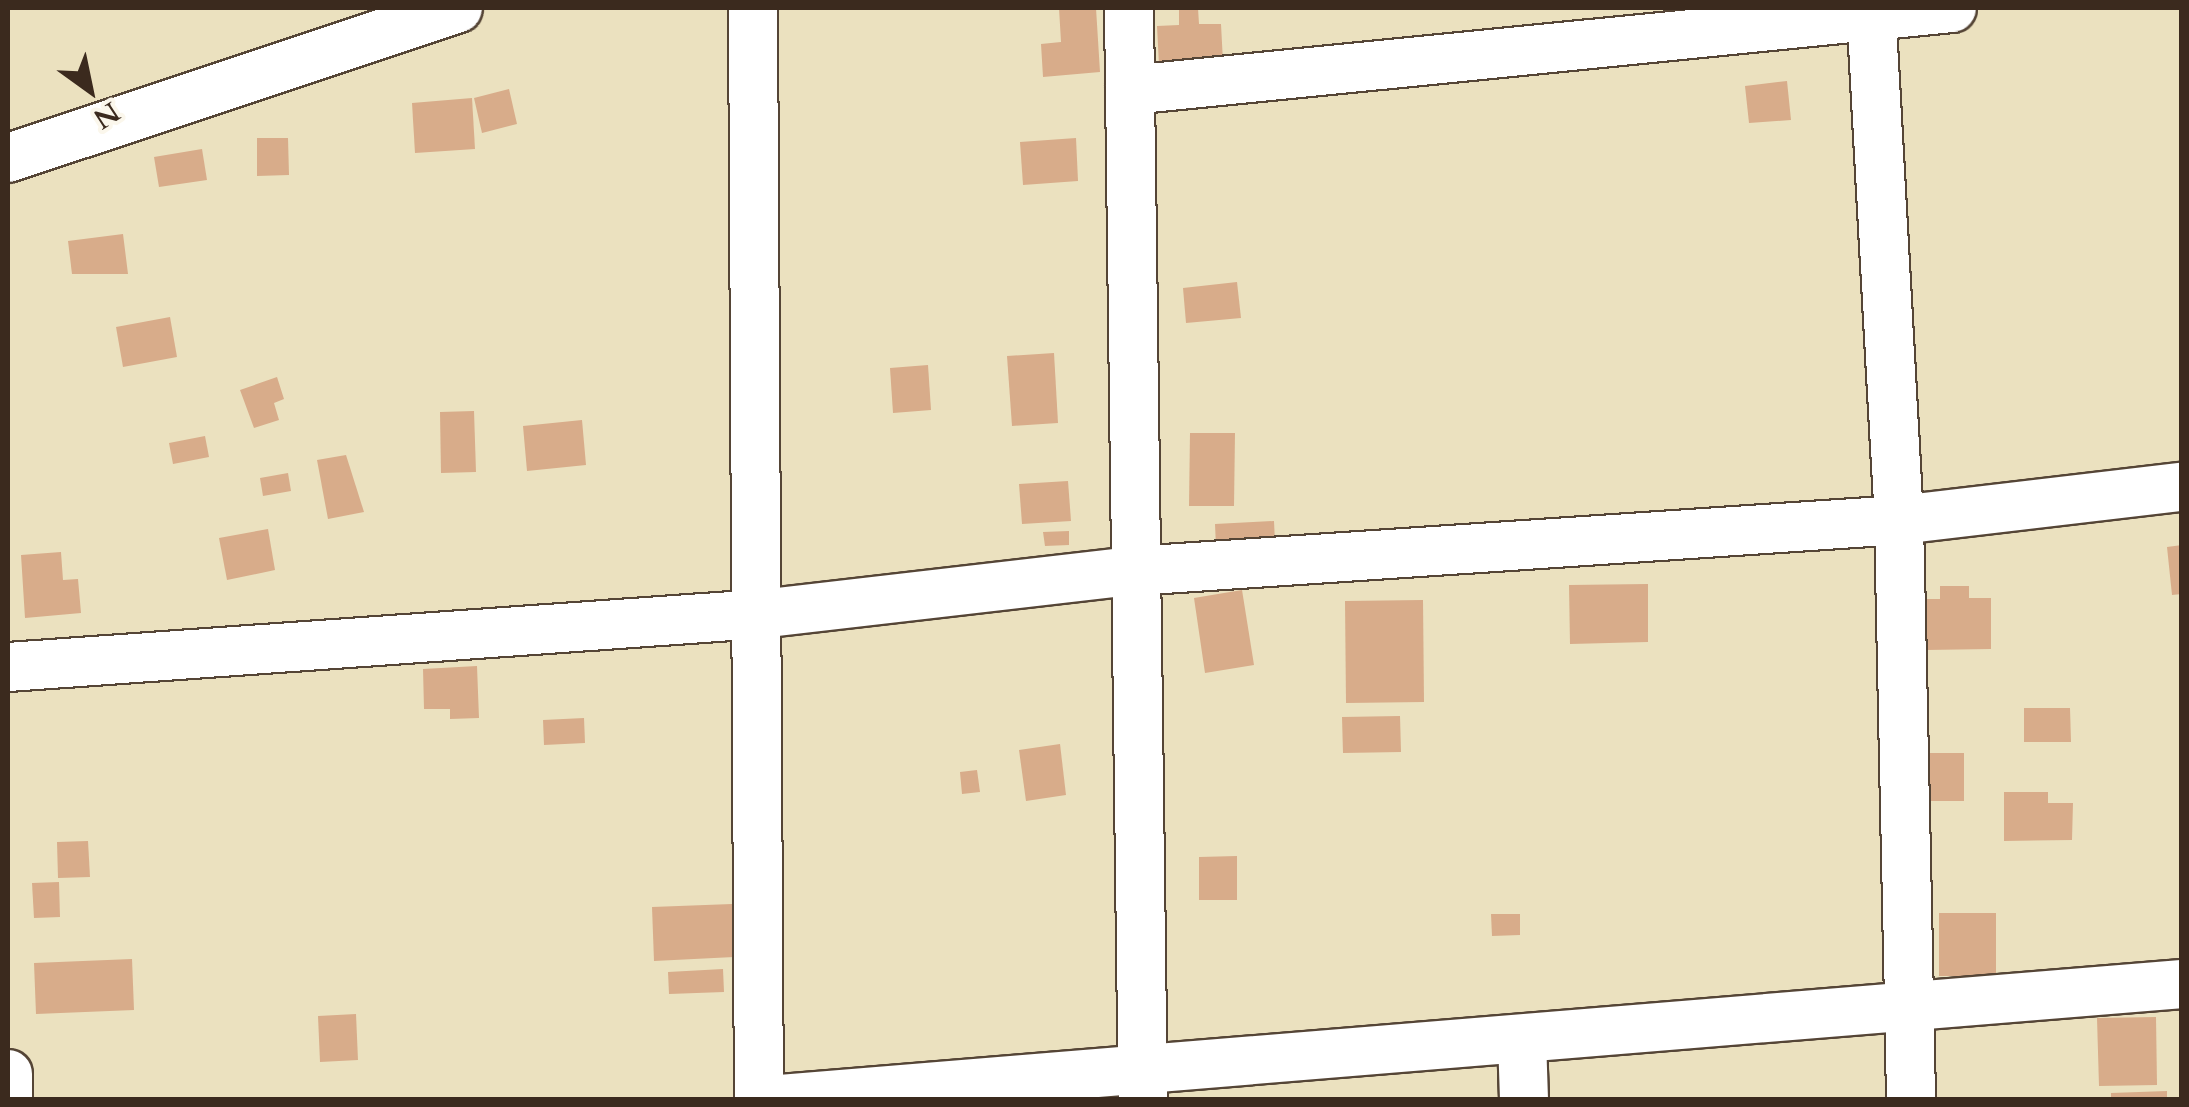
<!DOCTYPE html>
<html>
<head>
<meta charset="utf-8">
<style>
  body { margin:0 }
  #map { position:relative; width:2189px; height:1107px; overflow:hidden; background:#ebe1bf; font-family:Cardo,serif }
  div>[style] { position:absolute }
  .building>* { inset:0; background:#d8ac8a }
  .roads { filter:drop-shadow(2px 0 #554536) drop-shadow(-2px 0 #554536) drop-shadow(0 2px #554536) drop-shadow(0 -2px #554536) }
  .minor>* { height:48px; margin:-24px; padding:0 24px; transform-origin:24px; border-radius:24px; background:#fff }
  span { translate:-50% -50%; white-space:nowrap; text-align:center; line-height:1.15; -webkit-text-stroke:9px #fbf7ec; paint-order:stroke }
  .frame { position:absolute; inset:0; border:10px solid #3b2a1e; pointer-events:none }
  .north { position:absolute; left:40px; top:40px; width:100px; height:100px; -webkit-text-stroke:8px #fbf7ec; paint-order:stroke; rotate:147deg; font-size:28px; font-weight:700; line-height:40px; text-align:center; color:#3b2a1e }
  .north::after { content:''; display:block; margin:auto; width:35px; height:45px; background:#3b2a1e; clip-path:polygon(50% 0,100% 100%,50% 72%,0 100%) }
</style>
</head>
<body>
<div id="map">
  <div class="building">
    <div style="clip-path:polygon(1059px 8px,1096px 8px,1100px 72px,1043px 77px,1041px 44px,1061px 42px)"></div>
    <div style="clip-path:polygon(1179px 8px,1198px 8px,1199px 24px,1221px 24px,1223px 62px,1159px 65px,1157px 26px,1179px 25px)"></div>
    <div style="clip-path:polygon(1787px 81px,1791px 120px,1749px 123px,1745px 86px)"></div>
    <div style="clip-path:polygon(509px 89px,517px 124px,482px 133px,474px 98px)"></div>
    <div style="clip-path:polygon(472px 98px,475px 149px,415px 153px,412px 103px)"></div>
    <div style="clip-path:polygon(257px 138px,288px 138px,289px 175px,257px 176px)"></div>
    <div style="clip-path:polygon(1076px 138px,1078px 181px,1023px 185px,1020px 142px)"></div>
    <div style="clip-path:polygon(202px 149px,207px 180px,159px 187px,154px 157px)"></div>
    <div style="clip-path:polygon(123px 234px,128px 274px,72px 274px,68px 241px)"></div>
    <div style="clip-path:polygon(1237px 282px,1241px 318px,1186px 323px,1183px 288px)"></div>
    <div style="clip-path:polygon(170px 317px,177px 357px,123px 367px,116px 327px)"></div>
    <div style="clip-path:polygon(1054px 353px,1058px 423px,1012px 426px,1007px 356px)"></div>
    <div style="clip-path:polygon(928px 365px,931px 410px,893px 413px,890px 368px)"></div>
    <div style="clip-path:polygon(277px 377px,284px 399px,274px 403px,279px 420px,254px 428px,240px 390px)"></div>
    <div style="clip-path:polygon(474px 411px,476px 472px,441px 473px,440px 412px)"></div>
    <div style="clip-path:polygon(582px 420px,586px 465px,527px 471px,523px 426px)"></div>
    <div style="clip-path:polygon(1190px 433px,1235px 433px,1234px 506px,1189px 506px)"></div>
    <div style="clip-path:polygon(205px 436px,209px 457px,173px 464px,169px 443px)"></div>
    <div style="clip-path:polygon(346px 455px,364px 512px,328px 519px,317px 460px)"></div>
    <div style="clip-path:polygon(288px 473px,291px 491px,263px 496px,260px 478px)"></div>
    <div style="clip-path:polygon(1068px 481px,1071px 521px,1022px 524px,1019px 484px)"></div>
    <div style="clip-path:polygon(1274px 521px,1275px 543px,1216px 547px,1215px 524px)"></div>
    <div style="clip-path:polygon(268px 529px,275px 570px,227px 580px,219px 538px)"></div>
    <div style="clip-path:polygon(1069px 531px,1069px 545px,1045px 546px,1043px 532px)"></div>
    <div style="clip-path:polygon(2182px 545px,2182px 594px,2172px 595px,2167px 547px)"></div>
    <div style="clip-path:polygon(61px 552px,63px 580px,78px 579px,81px 613px,25px 618px,21px 555px)"></div>
    <div style="clip-path:polygon(1648px 584px,1648px 642px,1570px 644px,1569px 585px)"></div>
    <div style="clip-path:polygon(1940px 586px,1969px 586px,1969px 598px,1991px 598px,1991px 649px,1926px 650px,1926px 599px,1940px 599px)"></div>
    <div style="clip-path:polygon(1242px 590px,1254px 665px,1205px 673px,1194px 598px)"></div>
    <div style="clip-path:polygon(1423px 600px,1424px 702px,1346px 703px,1345px 601px)"></div>
    <div style="clip-path:polygon(477px 666px,479px 718px,450px 719px,450px 709px,424px 709px,423px 669px)"></div>
    <div style="clip-path:polygon(2024px 708px,2070px 708px,2071px 742px,2024px 742px)"></div>
    <div style="clip-path:polygon(1400px 716px,1401px 752px,1343px 753px,1342px 717px)"></div>
    <div style="clip-path:polygon(584px 718px,585px 743px,544px 745px,543px 720px)"></div>
    <div style="clip-path:polygon(1060px 744px,1066px 795px,1026px 801px,1019px 750px)"></div>
    <div style="clip-path:polygon(1929px 753px,1964px 753px,1964px 801px,1929px 801px)"></div>
    <div style="clip-path:polygon(977px 770px,980px 792px,962px 794px,960px 772px)"></div>
    <div style="clip-path:polygon(2004px 792px,2048px 792px,2048px 803px,2073px 803px,2072px 840px,2004px 841px)"></div>
    <div style="clip-path:polygon(88px 841px,90px 877px,58px 878px,57px 842px)"></div>
    <div style="clip-path:polygon(1237px 856px,1237px 900px,1199px 900px,1199px 857px)"></div>
    <div style="clip-path:polygon(59px 882px,60px 917px,34px 918px,32px 883px)"></div>
    <div style="clip-path:polygon(732px 904px,734px 957px,654px 961px,652px 907px)"></div>
    <div style="clip-path:polygon(1939px 913px,1996px 913px,1996px 976px,1939px 976px)"></div>
    <div style="clip-path:polygon(1491px 914px,1520px 914px,1520px 935px,1492px 936px)"></div>
    <div style="clip-path:polygon(132px 959px,134px 1010px,36px 1014px,34px 963px)"></div>
    <div style="clip-path:polygon(723px 969px,724px 992px,669px 994px,668px 972px)"></div>
    <div style="clip-path:polygon(356px 1014px,358px 1060px,320px 1062px,318px 1016px)"></div>
    <div style="clip-path:polygon(2156px 1017px,2157px 1085px,2099px 1086px,2097px 1018px)"></div>
    <div style="clip-path:polygon(2167px 1091px,2167px 1100px,2111px 1100px,2111px 1093px)"></div>
  </div>
  <div class="roads">
    <div class="minor">
      <div style="left:753px;top:8px;width:1092px;rotate:89.69deg"></div>
      <div style="left:1129px;top:8px;width:1092px;rotate:89.27deg"></div>
      <div style="left:1871px;top:8px;width:513px;rotate:86.87deg"></div>
      <div style="left:1899px;top:520px;width:580px;rotate:88.81deg"></div>
      <div style="left:1130px;top:90px;width:826px;rotate:-5.7deg"></div>
      <div style="left:8px;top:158px;width:474px;rotate:-18.4deg"></div>
      <div style="left:8px;top:667px;width:754px;rotate:-4.03deg"></div>
      <div style="left:760px;top:614px;width:376px;rotate:-6.6deg"></div>
      <div style="left:1134px;top:571px;width:767px;rotate:-3.81deg"></div>
      <div style="left:1899px;top:520px;width:285px;rotate:-6.7deg"></div>
      <div style="left:1522px;top:1039px;width:61px;rotate:88.1deg"></div>
      <div style="left:8px;top:1074px;width:26px;rotate:90deg"></div>
      <div style="left:768px;top:1100px;width:1419px;rotate:-4.69deg"></div>
    </div>
  </div>
  <div class="frame"></div>
  <div class="north">N</div>
</div>
</body>
</html>
